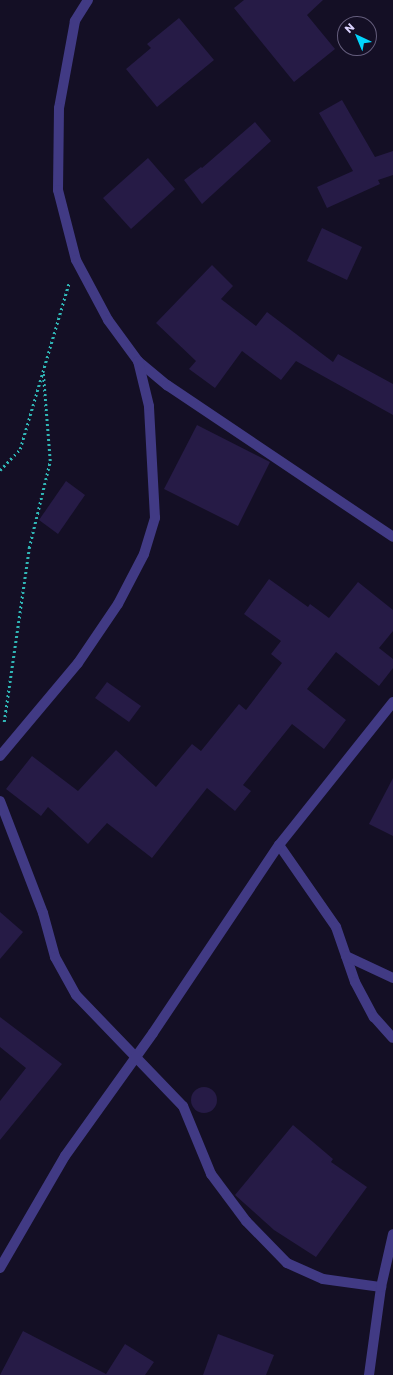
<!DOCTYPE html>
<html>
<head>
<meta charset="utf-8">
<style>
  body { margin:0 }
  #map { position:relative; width:393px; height:1375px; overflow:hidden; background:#140f25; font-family:Poppins,sans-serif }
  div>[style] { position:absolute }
  .building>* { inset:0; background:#261b46 }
  .round { border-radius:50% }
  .path>* { height:2.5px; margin-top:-1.25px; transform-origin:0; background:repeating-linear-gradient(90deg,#30b6b6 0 2px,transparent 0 5px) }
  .minor>* { height:10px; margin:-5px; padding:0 5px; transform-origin:5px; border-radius:5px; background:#413a84 }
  span { translate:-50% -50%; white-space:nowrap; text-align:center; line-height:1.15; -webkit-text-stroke:3px #140f25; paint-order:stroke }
  .north { position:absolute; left:337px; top:16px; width:40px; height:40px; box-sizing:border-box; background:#140f25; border:1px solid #645d7c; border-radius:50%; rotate:316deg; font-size:11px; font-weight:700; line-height:16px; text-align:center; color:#dbd3ff }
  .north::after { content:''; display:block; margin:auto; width:14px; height:18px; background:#02d5fc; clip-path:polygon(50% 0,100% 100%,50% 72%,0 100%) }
</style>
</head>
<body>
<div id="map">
  <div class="building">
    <div style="clip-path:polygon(244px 0,323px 0,307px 15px,335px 49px,294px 82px,234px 8px)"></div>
    <div style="clip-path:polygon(179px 18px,214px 60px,157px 107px,126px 69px,151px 48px,147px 44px)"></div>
    <div style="clip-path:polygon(342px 100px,375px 157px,393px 151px,393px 175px,378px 180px,380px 184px,327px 208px,317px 187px,353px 171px,319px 113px)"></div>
    <div style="clip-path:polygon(255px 122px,271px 141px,202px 204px,184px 180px,201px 167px,202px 168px)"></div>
    <div style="clip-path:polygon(148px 158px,175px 189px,131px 229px,103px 198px)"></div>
    <div style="clip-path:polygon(322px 228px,362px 247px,347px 280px,307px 261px)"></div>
    <div style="clip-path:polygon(212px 265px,233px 286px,221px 299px,256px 326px,267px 312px,333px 362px,338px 354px,393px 384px,393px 415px,296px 361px,281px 380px,242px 351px,215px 388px,189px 369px,196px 361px,156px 323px)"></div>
    <div style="clip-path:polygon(197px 425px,270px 462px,238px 526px,164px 489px)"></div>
    <div style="clip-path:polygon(66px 481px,85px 495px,58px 534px,39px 520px)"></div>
    <div style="clip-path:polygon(269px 579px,308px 607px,310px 604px,329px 618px,358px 582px,393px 610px,393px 631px,379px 648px,393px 659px,393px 668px,379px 686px,336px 652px,307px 689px,346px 720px,324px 749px,292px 724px,243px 785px,251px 791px,235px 811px,207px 788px,152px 858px,107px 823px,88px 844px,48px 807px,41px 816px,6px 789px,32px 756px,78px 791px,116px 750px,156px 787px,192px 744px,201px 751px,239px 704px,246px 710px,282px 663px,271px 654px,281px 641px,244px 614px)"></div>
    <div style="clip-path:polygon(107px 682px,141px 706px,129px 722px,95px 698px)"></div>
    <div style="clip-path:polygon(393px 778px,393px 836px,369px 824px)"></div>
    <div style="clip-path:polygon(0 912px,23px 932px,0 959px)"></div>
    <div style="clip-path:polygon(0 1017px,62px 1064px,0 1140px,0 1101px,26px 1068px,0 1047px)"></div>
    <div class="round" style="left:191px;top:1087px;width:26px;height:26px"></div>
    <div style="clip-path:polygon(293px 1125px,333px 1159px,331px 1162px,367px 1187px,316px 1257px,274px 1230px,235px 1195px)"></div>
    <div style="clip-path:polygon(23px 1331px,106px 1374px,125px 1344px,154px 1362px,145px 1375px,0 1375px)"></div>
    <div style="clip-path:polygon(218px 1334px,274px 1355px,266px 1375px,203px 1375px)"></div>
  </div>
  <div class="path">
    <div style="left:0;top:470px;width:29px;rotate:-46deg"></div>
    <div style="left:20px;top:449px;width:173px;rotate:-73.6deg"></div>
    <div style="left:4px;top:722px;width:176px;rotate:-81.8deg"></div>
    <div style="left:29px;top:548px;width:89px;rotate:-76.4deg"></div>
    <div style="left:50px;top:461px;width:88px;rotate:-94.5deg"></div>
  </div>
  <div class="minor">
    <div style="left:88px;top:0;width:25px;rotate:122deg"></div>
    <div style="left:75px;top:21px;width:88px;rotate:100.4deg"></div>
    <div style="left:59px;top:108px;width:82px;rotate:90.7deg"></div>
    <div style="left:58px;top:190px;width:72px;rotate:75.6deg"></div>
    <div style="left:76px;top:260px;width:68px;rotate:61.9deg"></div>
    <div style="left:108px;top:320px;width:51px;rotate:53.8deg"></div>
    <div style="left:138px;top:361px;width:38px;rotate:40deg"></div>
    <div style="left:167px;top:385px;width:272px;rotate:33.9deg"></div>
    <div style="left:0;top:756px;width:121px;rotate:-50deg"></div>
    <div style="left:78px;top:663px;width:71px;rotate:-55.9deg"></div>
    <div style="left:118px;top:604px;width:56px;rotate:-62.5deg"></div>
    <div style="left:144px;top:554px;width:38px;rotate:-73deg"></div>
    <div style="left:155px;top:518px;width:112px;rotate:-93.1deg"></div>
    <div style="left:149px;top:406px;width:46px;rotate:-103.7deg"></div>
    <div style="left:0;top:801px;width:120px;rotate:69deg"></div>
    <div style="left:43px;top:913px;width:46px;rotate:74.7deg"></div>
    <div style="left:55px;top:957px;width:43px;rotate:61.1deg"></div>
    <div style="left:76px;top:995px;width:154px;rotate:46.1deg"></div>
    <div style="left:183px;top:1106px;width:74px;rotate:67.6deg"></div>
    <div style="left:211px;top:1174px;width:59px;rotate:53.3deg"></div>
    <div style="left:246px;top:1221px;width:59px;rotate:45.7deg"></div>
    <div style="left:287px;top:1263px;width:39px;rotate:24deg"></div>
    <div style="left:323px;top:1279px;width:59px;rotate:7.9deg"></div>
    <div style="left:279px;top:845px;width:100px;rotate:55.2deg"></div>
    <div style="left:336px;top:927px;width:58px;rotate:70.9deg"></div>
    <div style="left:355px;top:982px;width:40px;rotate:62deg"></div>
    <div style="left:374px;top:1017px;width:28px;rotate:48deg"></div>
    <div style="left:346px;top:956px;width:52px;rotate:25.1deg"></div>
    <div style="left:0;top:1268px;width:129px;rotate:-59.9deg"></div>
    <div style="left:65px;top:1156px;width:151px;rotate:-54.4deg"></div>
    <div style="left:153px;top:1033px;width:226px;rotate:-56.2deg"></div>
    <div style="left:279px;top:845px;width:183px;rotate:-51.4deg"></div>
    <div style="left:369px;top:1375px;width:89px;rotate:-82.2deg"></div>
    <div style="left:381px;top:1287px;width:54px;rotate:-77.2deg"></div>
  </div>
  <div class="north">N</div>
</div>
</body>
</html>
